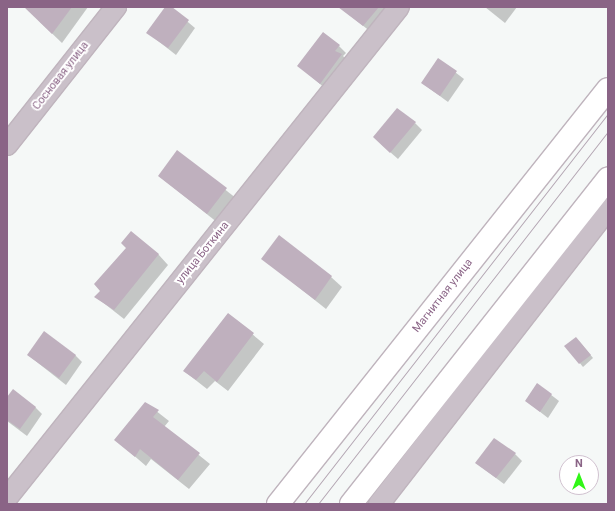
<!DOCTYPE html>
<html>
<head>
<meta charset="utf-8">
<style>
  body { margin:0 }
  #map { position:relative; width:615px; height:511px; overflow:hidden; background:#f5f8f7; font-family:Roboto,sans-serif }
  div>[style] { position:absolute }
  .shadow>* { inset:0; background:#0003 }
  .building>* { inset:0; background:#bfb0be }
  .roads { filter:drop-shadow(1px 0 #bfb4bd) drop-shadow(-1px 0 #bfb4bd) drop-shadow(0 1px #bfb4bd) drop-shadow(0 -1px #bfb4bd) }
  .street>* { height:20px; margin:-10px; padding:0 10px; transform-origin:10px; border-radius:10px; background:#cac0c9 }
  .primary>* { height:22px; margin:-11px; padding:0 11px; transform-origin:11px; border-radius:11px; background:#fff }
  .tram>* { height:1px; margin:-0.5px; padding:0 0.5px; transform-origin:0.5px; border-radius:0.5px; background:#b3a5b2 }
  span { translate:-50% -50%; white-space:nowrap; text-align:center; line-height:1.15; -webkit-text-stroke:4px #fff; paint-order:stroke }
  .street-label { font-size:11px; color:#8a6486 }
  .frame { position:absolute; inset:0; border:8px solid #8a6486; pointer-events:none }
  .north { position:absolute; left:559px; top:455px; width:40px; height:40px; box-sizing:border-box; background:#fff; border:1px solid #d0c1cf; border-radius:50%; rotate:0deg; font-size:11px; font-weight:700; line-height:16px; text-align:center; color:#8a6486 }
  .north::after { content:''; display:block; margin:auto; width:14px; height:18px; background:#31f617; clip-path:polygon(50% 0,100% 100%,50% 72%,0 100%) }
</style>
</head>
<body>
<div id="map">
  <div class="shadow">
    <div style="clip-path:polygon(35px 7px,88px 7px,62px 43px,40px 22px)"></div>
    <div style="clip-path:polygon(166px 7px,170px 7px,195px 28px,176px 55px,148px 33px)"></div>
    <div style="clip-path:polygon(339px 7px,391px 7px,371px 32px)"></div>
    <div style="clip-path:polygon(485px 7px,517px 7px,505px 23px)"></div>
    <div style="clip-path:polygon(339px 46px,346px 53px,343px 56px,349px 62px,327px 90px,299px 66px)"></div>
    <div style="clip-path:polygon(438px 59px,464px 79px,448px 102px,422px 83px)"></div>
    <div style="clip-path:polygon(415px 123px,422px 130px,398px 159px,381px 144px)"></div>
    <div style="clip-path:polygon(178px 152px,237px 199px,218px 223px,159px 176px)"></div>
    <div style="clip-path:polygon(158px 254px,168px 265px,124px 319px,96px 297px)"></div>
    <div style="clip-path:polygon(262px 258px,331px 277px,342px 287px,326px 309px)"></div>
    <div style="clip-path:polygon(228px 314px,264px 344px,228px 391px,215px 381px,207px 389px,184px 371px)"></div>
    <div style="clip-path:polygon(579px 341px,593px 358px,583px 367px,566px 346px)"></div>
    <div style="clip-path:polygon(28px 355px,75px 355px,82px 362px,66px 385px)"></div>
    <div style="clip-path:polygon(537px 384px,559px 401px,548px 418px,526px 401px)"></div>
    <div style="clip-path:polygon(7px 399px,35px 407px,42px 414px,27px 436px,7px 421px)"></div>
    <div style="clip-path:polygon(146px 403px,169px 421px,164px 427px,210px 464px,189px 489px,151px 459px,146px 466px,116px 440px)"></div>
    <div style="clip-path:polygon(515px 454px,522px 461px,504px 484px,476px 463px)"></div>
  </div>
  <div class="building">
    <div style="clip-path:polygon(24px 7px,72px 7px,52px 34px)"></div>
    <div style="clip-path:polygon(165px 7px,172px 7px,189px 20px,168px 48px,146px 33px)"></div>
    <div style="clip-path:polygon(338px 7px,379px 7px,363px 26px)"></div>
    <div style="clip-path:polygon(323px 32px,340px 45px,335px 51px,342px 54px,320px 84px,297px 66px)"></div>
    <div style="clip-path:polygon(438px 58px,457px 71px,440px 96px,421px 83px)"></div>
    <div style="clip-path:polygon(397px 108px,416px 122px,390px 153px,373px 137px)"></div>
    <div style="clip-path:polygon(177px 150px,227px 188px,207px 214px,158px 176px)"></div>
    <div style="clip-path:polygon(131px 231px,159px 254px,114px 310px,94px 297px,100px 291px,94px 284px,126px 248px,121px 243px)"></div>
    <div style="clip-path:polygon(279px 235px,332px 276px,315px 300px,261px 259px)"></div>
    <div style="clip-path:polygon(228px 313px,254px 333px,217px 382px,204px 371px,196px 380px,183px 371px)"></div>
    <div style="clip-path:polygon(44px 331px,76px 355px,59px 378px,27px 355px)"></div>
    <div style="clip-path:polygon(576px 337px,591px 355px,579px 364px,564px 346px)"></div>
    <div style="clip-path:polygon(537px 383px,552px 394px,540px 412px,525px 401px)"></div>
    <div style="clip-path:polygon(13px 389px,36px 407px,20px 429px,7px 420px,7px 397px)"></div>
    <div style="clip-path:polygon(145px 402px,159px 410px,153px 417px,200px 453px,178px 480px,140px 449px,135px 457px,114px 440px)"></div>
    <div style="clip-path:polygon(494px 438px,516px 453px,496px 478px,475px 463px)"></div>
  </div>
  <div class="roads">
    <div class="street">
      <div style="left:7px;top:145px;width:176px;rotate:-51.7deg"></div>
      <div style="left:7px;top:498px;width:628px;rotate:-51.4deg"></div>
      <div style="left:379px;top:504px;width:373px;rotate:-52.2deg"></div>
    </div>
    <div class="primary">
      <div style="left:278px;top:504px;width:530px;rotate:-51.51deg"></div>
      <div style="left:351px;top:504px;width:415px;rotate:-51.7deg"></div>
    </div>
  </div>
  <div class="tram">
    <div style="left:304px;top:504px;width:494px;rotate:-52.1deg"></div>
    <div style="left:318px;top:504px;width:472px;rotate:-52.1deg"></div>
  </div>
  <div class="street-label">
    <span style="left:61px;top:76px;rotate:-52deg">Сосновая улица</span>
    <span style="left:203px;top:253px;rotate:-51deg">улица Боткина</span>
    <span style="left:443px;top:296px;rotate:-52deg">Магнитная улица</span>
  </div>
  <div class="frame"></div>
  <div class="north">N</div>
</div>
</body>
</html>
